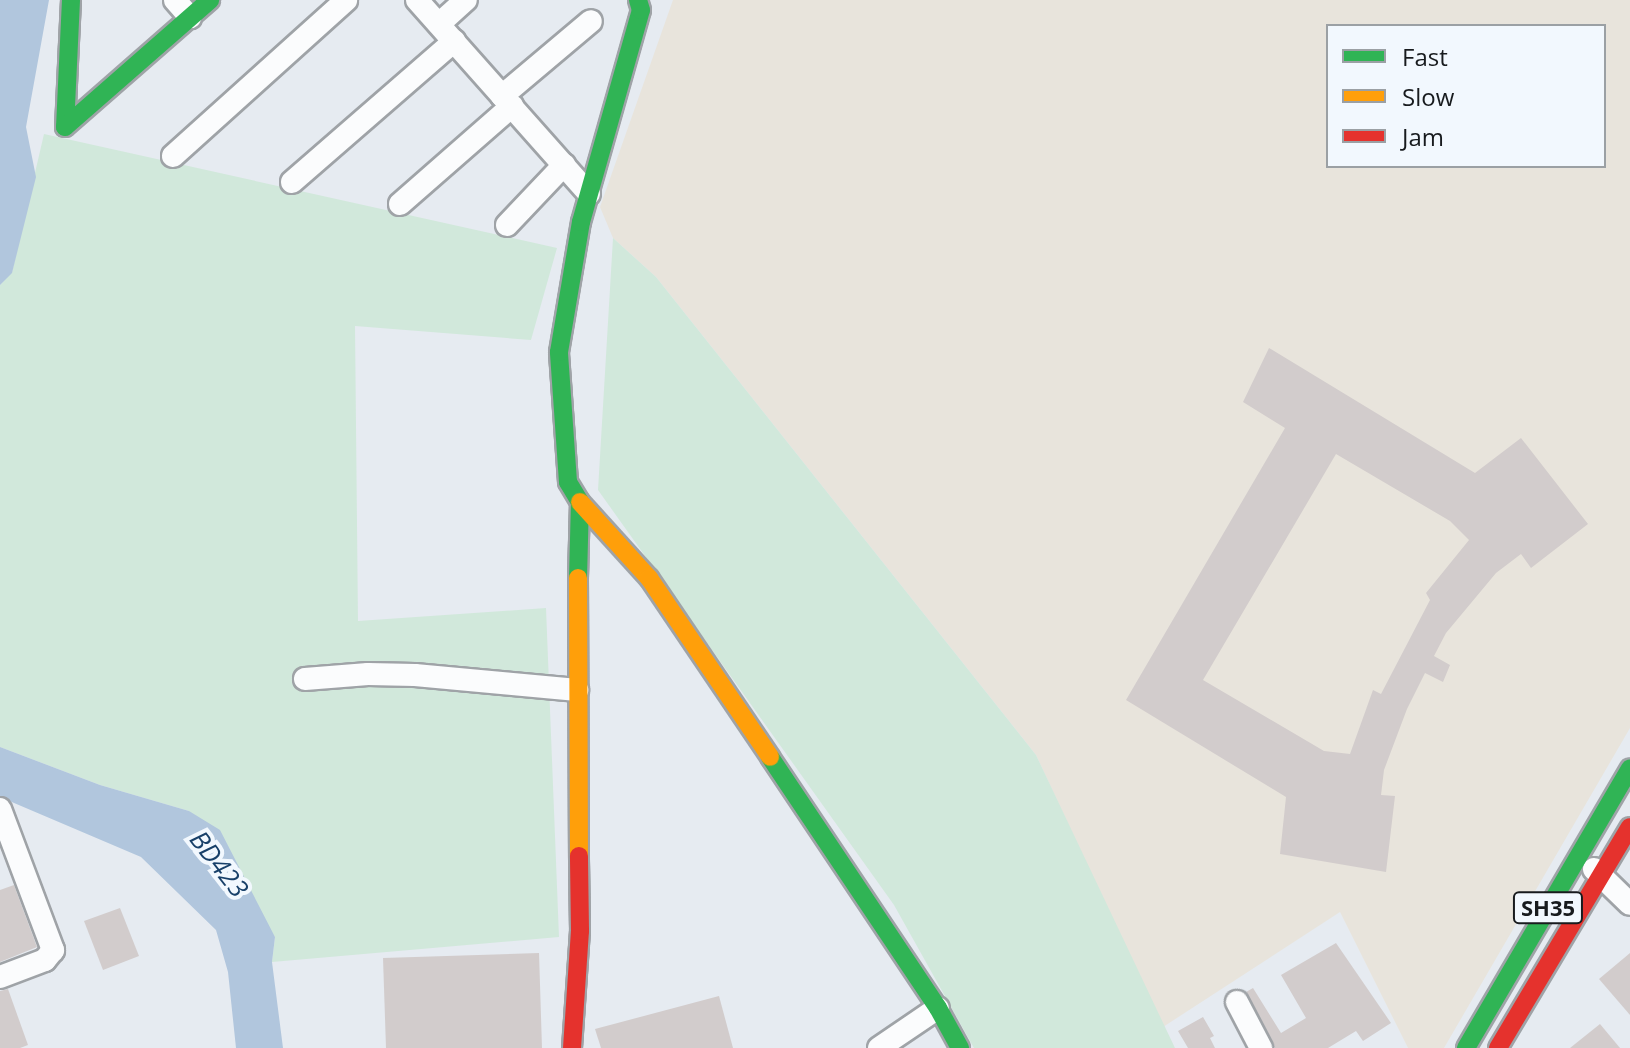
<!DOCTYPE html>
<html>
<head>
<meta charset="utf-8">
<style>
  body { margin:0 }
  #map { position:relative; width:1630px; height:1048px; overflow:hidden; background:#e6ebf1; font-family:"Open Sans",sans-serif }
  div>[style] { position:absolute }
  .education>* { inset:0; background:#e8e4dc }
  .green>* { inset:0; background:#d1e8db }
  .water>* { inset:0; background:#b1c6dd }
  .building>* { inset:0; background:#d2cccc }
  .roads { filter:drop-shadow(2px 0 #9fa3a7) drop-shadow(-2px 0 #9fa3a7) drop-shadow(0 2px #9fa3a7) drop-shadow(0 -2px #9fa3a7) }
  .street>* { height:22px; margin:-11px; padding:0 11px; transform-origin:11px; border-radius:11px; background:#fbfcfd }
  .fast>* { height:18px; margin:-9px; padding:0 9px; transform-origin:9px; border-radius:9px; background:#30b455 }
  .slow>* { height:18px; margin:-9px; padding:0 9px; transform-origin:9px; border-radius:9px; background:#ff9f0a }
  .jam>* { height:18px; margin:-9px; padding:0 9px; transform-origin:9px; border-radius:9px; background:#e5322d }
  span { translate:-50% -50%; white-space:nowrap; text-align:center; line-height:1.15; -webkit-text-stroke:8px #f2f8fe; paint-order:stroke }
  .shield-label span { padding:2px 6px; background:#f2f8fe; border:2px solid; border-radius:6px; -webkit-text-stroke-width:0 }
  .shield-label { font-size:22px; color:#181b1e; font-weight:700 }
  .water-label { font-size:26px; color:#184069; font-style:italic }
  .legend { position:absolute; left:1326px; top:24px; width:280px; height:144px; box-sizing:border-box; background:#f2f8fe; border:2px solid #9ba0a4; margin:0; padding:10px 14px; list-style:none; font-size:24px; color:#181b1e }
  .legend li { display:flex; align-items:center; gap:16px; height:40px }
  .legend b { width:40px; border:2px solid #9ba0a4 }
</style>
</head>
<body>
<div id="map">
  <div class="education">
    <div style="clip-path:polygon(evenodd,673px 0,1630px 0,1630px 728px,1444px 1048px,1408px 1048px,1340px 912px,1163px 1027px,1036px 755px,656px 277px,613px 238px,600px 207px,673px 0,1328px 26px,1604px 26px,1604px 166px,1328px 166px,1328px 26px)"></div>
  </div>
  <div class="green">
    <div style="clip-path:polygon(44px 134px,557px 248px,531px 340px,355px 326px,358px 621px,546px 608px,559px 937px,272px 962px,275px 937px,189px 811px,100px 785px,0 747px,0 285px,12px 272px)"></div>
    <div style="clip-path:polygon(613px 238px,656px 277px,1036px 755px,1175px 1048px,974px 1048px,894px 905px,598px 490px)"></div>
  </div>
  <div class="water">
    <div style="clip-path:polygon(0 0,49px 0,26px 127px,36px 177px,12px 273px,0 285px)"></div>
    <div style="clip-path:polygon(0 747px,100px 785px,189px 811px,220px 830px,275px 937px,272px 962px,283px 1048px,236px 1048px,228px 972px,216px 930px,141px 857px,0 797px)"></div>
  </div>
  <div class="building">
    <div style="clip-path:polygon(evenodd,1269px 348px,1475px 473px,1521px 438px,1588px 524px,1531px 568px,1521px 554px,1496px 573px,1446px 633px,1434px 656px,1450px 665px,1443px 682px,1425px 673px,1407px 709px,1384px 770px,1381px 795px,1395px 796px,1386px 872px,1280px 854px,1286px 797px,1126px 700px,1285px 428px,1243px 402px,1269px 348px,1336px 454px,1450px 521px,1469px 540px,1426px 593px,1430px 600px,1381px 694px,1373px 690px,1350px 754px,1324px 751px,1203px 680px,1336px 454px)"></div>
    <div style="clip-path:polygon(14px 885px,37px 947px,0 962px,0 890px)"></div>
    <div style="clip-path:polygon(120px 908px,139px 956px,103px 970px,84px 921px)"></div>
    <div style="clip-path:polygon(1336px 943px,1391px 1023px,1363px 1041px,1356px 1031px,1328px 1048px,1275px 1048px,1246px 992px,1253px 988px,1281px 1033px,1306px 1018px,1281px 975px)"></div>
    <div style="clip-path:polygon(539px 953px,542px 1048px,386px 1048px,383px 958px)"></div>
    <div style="clip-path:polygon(1630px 953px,1630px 1015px,1599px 979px)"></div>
    <div style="clip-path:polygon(8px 989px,28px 1045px,20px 1048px,0 1048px,0 991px)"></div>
    <div style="clip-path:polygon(719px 996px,733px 1048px,601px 1048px,595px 1029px)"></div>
    <div style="clip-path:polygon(1203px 1017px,1214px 1036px,1210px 1038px,1215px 1048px,1188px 1048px,1178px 1031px)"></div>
    <div style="clip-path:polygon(1600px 1024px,1620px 1048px,1570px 1048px)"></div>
  </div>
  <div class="roads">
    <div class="street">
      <div style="left:175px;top:0;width:23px;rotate:49deg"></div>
      <div style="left:417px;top:0;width:259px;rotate:48.4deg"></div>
      <div style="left:439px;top:24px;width:36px;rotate:-42deg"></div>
      <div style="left:502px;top:96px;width:116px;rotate:-40.1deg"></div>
      <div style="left:173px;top:156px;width:233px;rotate:-42deg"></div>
      <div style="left:292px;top:182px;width:215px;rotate:-41deg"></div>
      <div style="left:400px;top:204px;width:149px;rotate:-41.2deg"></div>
      <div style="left:507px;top:225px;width:83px;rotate:-46.5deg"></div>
      <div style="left:305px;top:679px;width:63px;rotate:-4.5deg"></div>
      <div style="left:368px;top:674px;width:47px;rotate:1.2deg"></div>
      <div style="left:415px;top:675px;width:163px;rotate:5.3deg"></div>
      <div style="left:0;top:809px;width:151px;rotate:69.4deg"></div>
      <div style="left:53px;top:950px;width:13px;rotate:129deg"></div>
      <div style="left:45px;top:960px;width:48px;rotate:159.3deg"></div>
      <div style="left:1594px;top:869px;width:50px;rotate:44.2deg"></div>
      <div style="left:1237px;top:1002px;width:52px;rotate:62.4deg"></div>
      <div style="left:879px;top:1048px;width:71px;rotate:-34.1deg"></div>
    </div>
    <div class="fast">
      <div style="left:71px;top:0;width:127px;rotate:92.7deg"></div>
      <div style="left:65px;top:127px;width:193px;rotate:-41.2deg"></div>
      <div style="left:578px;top:578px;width:76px;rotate:-88.5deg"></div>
      <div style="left:580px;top:502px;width:23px;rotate:-121deg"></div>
      <div style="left:568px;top:482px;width:130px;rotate:-94deg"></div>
      <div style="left:559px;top:352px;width:132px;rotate:-80.4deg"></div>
      <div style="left:581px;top:222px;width:220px;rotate:-74.2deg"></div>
      <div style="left:641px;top:10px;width:10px;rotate:-107deg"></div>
      <div style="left:770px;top:757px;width:302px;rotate:56.2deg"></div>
      <div style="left:938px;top:1008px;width:46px;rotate:61.2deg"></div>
      <div style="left:1466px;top:1048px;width:324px;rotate:-59.6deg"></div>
    </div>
    <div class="slow">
      <div style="left:580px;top:502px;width:103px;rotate:47.8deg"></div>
      <div style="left:649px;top:578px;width:216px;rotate:55.9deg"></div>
      <div style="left:578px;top:578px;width:278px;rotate:89.8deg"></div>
    </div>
    <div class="jam">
      <div style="left:572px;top:1048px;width:117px;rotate:-86.1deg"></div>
      <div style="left:580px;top:931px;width:75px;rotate:-90.8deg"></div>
      <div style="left:1498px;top:1048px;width:257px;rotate:-59.2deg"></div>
    </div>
  </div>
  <div class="shield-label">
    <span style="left:1548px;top:908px">SH35</span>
  </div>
  <div class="water-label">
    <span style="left:219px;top:864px;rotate:52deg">BD423</span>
  </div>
  <ul class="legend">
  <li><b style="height:10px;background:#30b455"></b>Fast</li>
  <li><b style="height:10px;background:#ff9f0a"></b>Slow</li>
  <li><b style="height:10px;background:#e5322d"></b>Jam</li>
  </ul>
</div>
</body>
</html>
